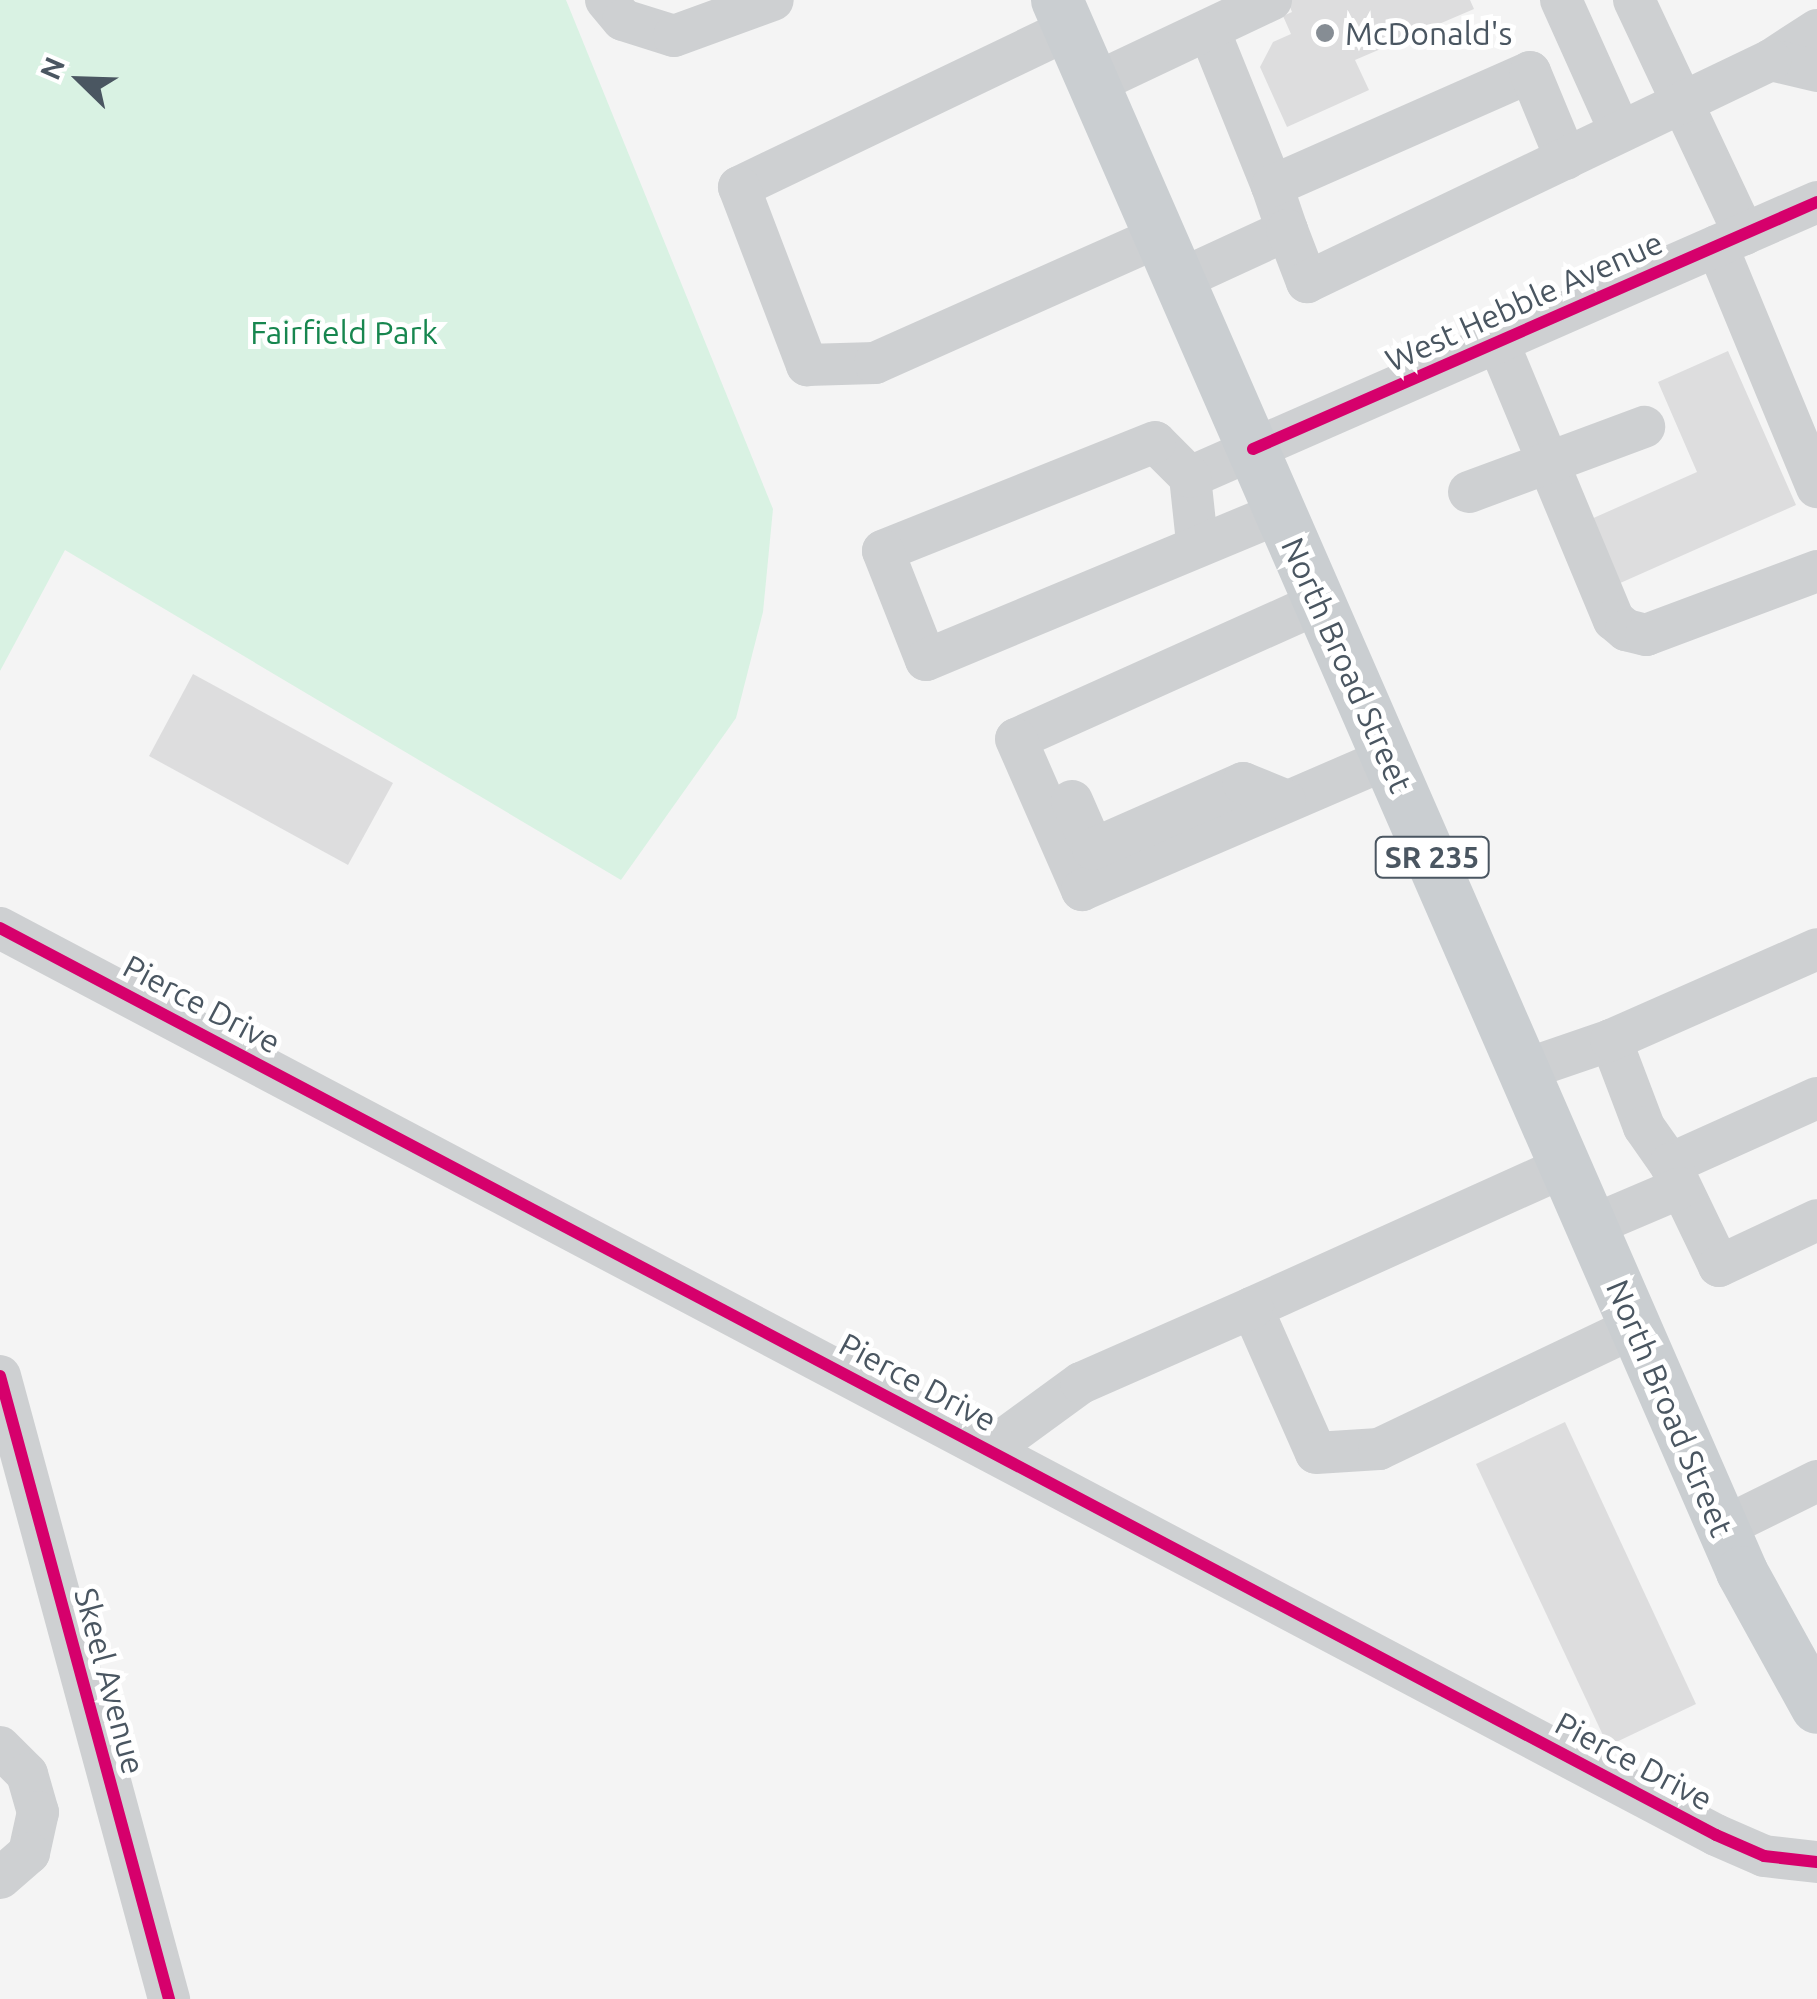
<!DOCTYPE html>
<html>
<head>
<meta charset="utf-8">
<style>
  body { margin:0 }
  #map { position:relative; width:1817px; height:1999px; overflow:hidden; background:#f4f4f4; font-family:Ubuntu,sans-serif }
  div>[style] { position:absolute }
  .green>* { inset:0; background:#d9f2e3 }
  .building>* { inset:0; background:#ddddde }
  .minor>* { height:42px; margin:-21px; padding:0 21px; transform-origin:21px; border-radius:21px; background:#ced0d2 }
  .major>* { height:52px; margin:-26px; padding:0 26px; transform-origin:26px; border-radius:26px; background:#caced1 }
  .cycleway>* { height:12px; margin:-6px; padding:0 6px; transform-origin:6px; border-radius:6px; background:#d6006c }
  .dots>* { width:28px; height:28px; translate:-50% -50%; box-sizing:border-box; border:5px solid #fff; border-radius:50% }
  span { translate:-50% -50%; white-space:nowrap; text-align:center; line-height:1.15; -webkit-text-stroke:10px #fff; paint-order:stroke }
  .shield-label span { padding:2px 8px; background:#fff; border:2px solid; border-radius:8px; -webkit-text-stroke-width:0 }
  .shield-label { font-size:30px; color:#4a5661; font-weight:700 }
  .poi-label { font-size:32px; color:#4a5661 }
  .left { translate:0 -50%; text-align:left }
  .street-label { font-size:32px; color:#4a5661 }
  .park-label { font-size:32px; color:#17864f }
  .north { position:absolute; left:30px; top:30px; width:100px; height:100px; -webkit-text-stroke:8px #fff; paint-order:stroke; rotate:293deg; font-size:28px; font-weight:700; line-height:40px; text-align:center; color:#4a5661 }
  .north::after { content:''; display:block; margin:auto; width:35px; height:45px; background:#4a5661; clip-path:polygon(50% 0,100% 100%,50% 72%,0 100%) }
</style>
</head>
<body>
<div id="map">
  <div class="green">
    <div style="clip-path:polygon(0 0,566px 0,773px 509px,763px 612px,736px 718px,621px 880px,65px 550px,0 671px)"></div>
  </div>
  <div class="building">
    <div style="clip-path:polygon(1287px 0,1470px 0,1474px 9px,1355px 60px,1369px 90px,1287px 127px,1260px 67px,1273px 42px,1291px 34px,1283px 16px,1292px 12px)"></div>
    <div style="clip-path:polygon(1728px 351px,1796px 505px,1618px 584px,1589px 520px,1697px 472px,1658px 382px)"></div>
    <div style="clip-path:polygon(193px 674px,393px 783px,348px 865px,149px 756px)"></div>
    <div style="clip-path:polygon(1565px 1422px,1696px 1704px,1608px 1746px,1476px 1464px)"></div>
  </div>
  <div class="minor">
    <div style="left:606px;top:0;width:26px;rotate:50deg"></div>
    <div style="left:623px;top:20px;width:53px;rotate:17.4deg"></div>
    <div style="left:674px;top:36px;width:105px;rotate:-20deg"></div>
    <div style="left:1561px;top:0;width:144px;rotate:65.8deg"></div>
    <div style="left:1634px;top:0;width:259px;rotate:64.8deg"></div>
    <div style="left:1069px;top:29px;width:366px;rotate:154.4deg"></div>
    <div style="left:739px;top:187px;width:191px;rotate:69.1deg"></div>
    <div style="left:807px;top:365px;width:68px;rotate:-1.7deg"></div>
    <div style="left:875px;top:363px;width:312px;rotate:-24deg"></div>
    <div style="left:1209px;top:30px;width:168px;rotate:68deg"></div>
    <div style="left:1817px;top:30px;width:55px;rotate:146.9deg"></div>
    <div style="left:1771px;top:60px;width:47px;rotate:13.4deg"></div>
    <div style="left:1093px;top:84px;width:197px;rotate:-25.3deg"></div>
    <div style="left:1287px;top:230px;width:46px;rotate:-108.8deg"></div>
    <div style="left:1272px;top:186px;width:282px;rotate:-23.8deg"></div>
    <div style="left:1530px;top:72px;width:94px;rotate:67.5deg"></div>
    <div style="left:1717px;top:246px;width:261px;rotate:67.5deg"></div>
    <div style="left:1179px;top:280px;width:119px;rotate:-24.8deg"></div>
    <div style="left:1287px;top:230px;width:56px;rotate:69deg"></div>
    <div style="left:1307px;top:282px;width:514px;rotate:-25.57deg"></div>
    <div style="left:1498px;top:342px;width:301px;rotate:67.4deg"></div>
    <div style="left:1614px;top:620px;width:16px;rotate:40deg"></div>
    <div style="left:1626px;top:630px;width:21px;rotate:14deg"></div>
    <div style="left:1646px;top:635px;width:183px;rotate:-20.5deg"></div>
    <div style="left:1190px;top:477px;width:685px;rotate:-23.68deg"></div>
    <div style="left:1469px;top:492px;width:187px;rotate:-20.4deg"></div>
    <div style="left:1197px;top:542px;width:65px;rotate:-96.1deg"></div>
    <div style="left:1190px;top:477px;width:49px;rotate:-135deg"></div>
    <div style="left:1155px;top:442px;width:293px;rotate:158.2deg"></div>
    <div style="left:883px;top:551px;width:117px;rotate:68.5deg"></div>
    <div style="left:926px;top:660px;width:383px;rotate:-22.6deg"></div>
    <div style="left:1321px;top:602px;width:334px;rotate:155.8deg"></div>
    <div style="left:1016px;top:739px;width:165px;rotate:66.4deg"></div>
    <div style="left:1082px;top:890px;width:334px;rotate:-23.3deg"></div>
    <div style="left:1072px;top:801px;width:52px;rotate:66.4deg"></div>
    <div style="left:1093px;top:849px;width:164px;rotate:-23.7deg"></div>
    <div style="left:1243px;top:783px;width:45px;rotate:22deg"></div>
    <div style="left:0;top:928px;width:1941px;rotate:27.86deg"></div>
    <div style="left:1716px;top:1835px;width:52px;rotate:23.6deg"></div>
    <div style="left:1764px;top:1856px;width:53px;rotate:6.5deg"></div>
    <div style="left:1611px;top:1040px;width:93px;rotate:69.2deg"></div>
    <div style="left:1644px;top:1127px;width:45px;rotate:54.9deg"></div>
    <div style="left:1524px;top:1070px;width:92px;rotate:-19deg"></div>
    <div style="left:1611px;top:1040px;width:225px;rotate:-23.8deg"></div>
    <div style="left:1817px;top:1098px;width:161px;rotate:155.8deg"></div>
    <div style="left:1670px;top:1164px;width:113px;rotate:64.3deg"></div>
    <div style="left:1719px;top:1266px;width:108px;rotate:-25.1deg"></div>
    <div style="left:1566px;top:1166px;width:345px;rotate:155.7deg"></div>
    <div style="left:1252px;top:1308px;width:158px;rotate:66.2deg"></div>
    <div style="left:1316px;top:1453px;width:63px;rotate:-3.6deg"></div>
    <div style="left:1379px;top:1449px;width:284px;rotate:-25.5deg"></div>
    <div style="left:1591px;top:1226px;width:97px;rotate:-23.1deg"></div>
    <div style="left:0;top:1376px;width:646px;rotate:74.82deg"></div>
    <div style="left:989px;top:1450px;width:114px;rotate:-36.1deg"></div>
    <div style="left:1081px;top:1383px;width:187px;rotate:-23.7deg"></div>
    <div style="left:1722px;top:1528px;width:106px;rotate:-26.3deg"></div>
    <div style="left:0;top:1747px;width:38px;rotate:45deg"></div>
    <div style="left:27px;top:1774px;width:40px;rotate:74deg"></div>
    <div style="left:38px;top:1812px;width:42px;rotate:102.4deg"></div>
    <div style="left:29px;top:1853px;width:38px;rotate:139deg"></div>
  </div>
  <div class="major">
    <div style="left:1057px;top:0;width:1715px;rotate:66.45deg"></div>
    <div style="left:1742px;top:1572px;width:155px;rotate:61.1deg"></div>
  </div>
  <div class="cycleway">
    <div style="left:1253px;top:449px;width:616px;rotate:-23.65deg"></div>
    <div style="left:0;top:928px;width:1941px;rotate:27.86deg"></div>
    <div style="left:1716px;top:1835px;width:52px;rotate:23.6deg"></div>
    <div style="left:1764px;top:1856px;width:53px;rotate:6.5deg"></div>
    <div style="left:0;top:1376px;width:646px;rotate:74.82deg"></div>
  </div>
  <div class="dots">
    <div style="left:1325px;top:33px;background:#868d94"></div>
  </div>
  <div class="shield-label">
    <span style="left:1432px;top:857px">SR 235</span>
  </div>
  <div class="poi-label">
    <span class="left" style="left:1345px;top:33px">McDonald's</span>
  </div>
  <div class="street-label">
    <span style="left:1524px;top:301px;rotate:-24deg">West Hebble Avenue</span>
    <span style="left:1347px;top:665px;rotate:66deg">North Broad Street</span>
    <span style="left:202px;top:1004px;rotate:28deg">Pierce Drive</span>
    <span style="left:918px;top:1382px;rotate:28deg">Pierce Drive</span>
    <span style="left:1670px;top:1408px;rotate:67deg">North Broad Street</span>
    <span style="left:110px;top:1681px;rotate:75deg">Skeel Avenue</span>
    <span style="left:1634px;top:1761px;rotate:28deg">Pierce Drive</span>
  </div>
  <div class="park-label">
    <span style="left:344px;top:332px">Fairfield Park</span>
  </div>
  <div class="north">N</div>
</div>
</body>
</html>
